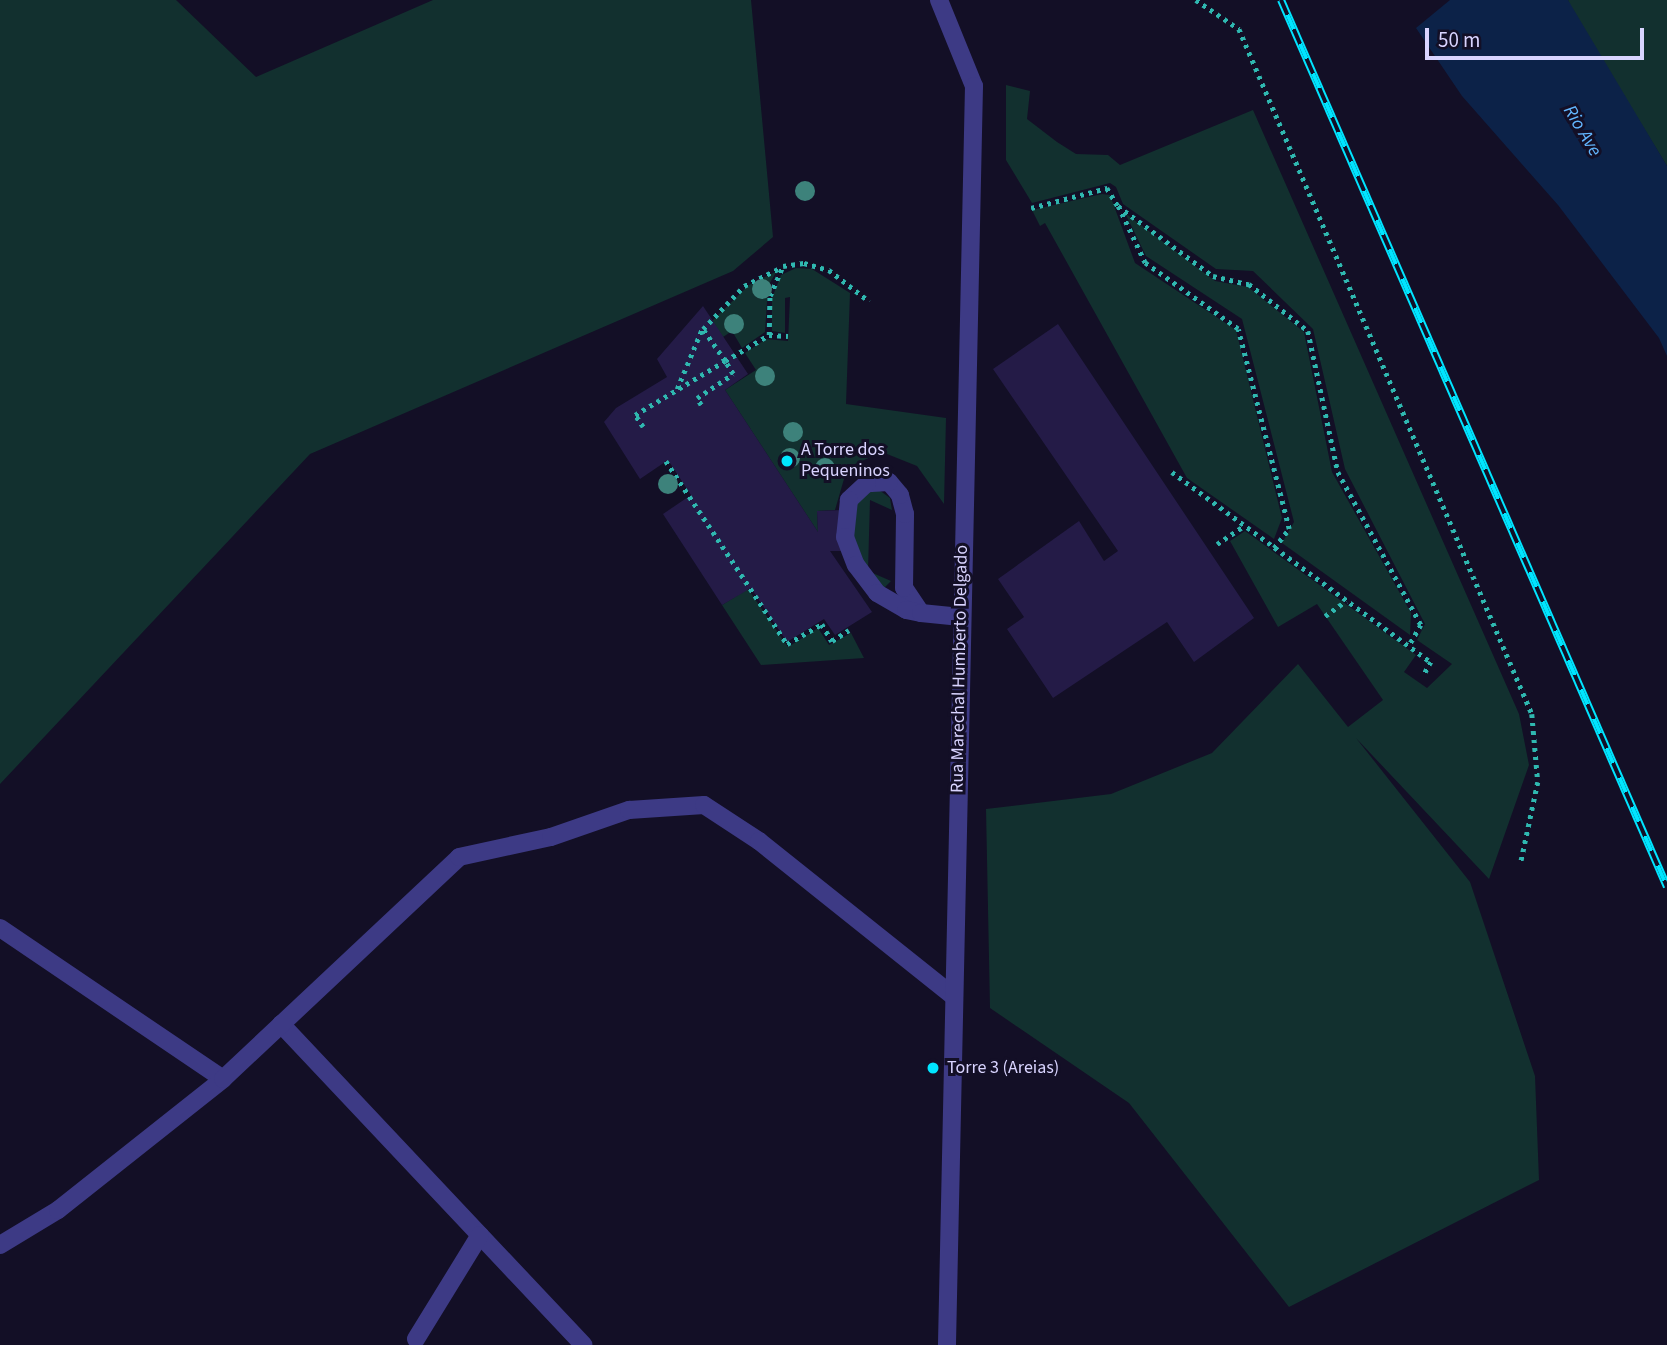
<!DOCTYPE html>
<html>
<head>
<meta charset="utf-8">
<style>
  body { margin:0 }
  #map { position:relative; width:1667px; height:1345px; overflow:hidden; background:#130f26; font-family:"Source Sans 3",sans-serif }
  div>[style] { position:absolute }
  .green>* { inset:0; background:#12302f }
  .water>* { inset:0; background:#0c2248 }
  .building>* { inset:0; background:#241b47 }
  .path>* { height:4.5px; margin-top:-2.25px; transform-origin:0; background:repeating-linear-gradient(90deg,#2fb8b0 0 3.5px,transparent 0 8.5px) }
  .service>* { height:18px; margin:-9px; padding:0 9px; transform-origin:9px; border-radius:9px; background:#3d3a85 }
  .minor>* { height:18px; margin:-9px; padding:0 9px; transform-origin:9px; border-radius:9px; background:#3d3a85 }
  .tertiary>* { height:18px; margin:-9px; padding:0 9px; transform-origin:9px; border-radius:9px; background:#3d3a85 }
  .rail>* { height:8px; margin-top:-4px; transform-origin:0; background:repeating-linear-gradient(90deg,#130f26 0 16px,#00e5ff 0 32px); box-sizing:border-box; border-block:2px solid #00e5ff }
  .trees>* { width:20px; height:20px; margin:-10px; border-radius:50%; background:#3d827b }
  .dots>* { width:19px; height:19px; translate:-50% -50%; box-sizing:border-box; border:4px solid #130f26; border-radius:50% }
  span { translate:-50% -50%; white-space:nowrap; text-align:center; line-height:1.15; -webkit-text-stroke:6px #130f26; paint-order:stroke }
  .poi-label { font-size:18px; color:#d9d4ff }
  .left { translate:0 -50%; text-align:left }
  .street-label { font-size:18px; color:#d9d4ff }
  .water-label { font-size:19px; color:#62b6ff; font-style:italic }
  .scale { position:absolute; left:1425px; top:28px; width:219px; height:32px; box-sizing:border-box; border:4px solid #d9d4ff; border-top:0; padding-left:9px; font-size:21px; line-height:24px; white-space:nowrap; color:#d9d4ff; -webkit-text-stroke:5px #130f26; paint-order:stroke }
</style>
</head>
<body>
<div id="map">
  <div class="green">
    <div style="clip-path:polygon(0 0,176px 0,256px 77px,433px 0,751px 0,773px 237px,733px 271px,310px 454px,0 784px)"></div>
    <div style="clip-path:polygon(1568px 0,1667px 0,1667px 166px,1573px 13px)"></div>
    <div style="clip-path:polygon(1006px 85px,1030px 91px,1027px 119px,1057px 142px,1076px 154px,1108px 155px,1120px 165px,1253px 110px,1519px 714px,1529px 765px,1489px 879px,1356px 738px,1470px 882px,1535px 1076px,1539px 1180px,1289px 1307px,1129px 1103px,990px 1008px,986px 809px,1111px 794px,1212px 753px,1298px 664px,1348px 727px,1383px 700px,1317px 604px,1278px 627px,1230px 541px,1245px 531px,1416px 655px,1404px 672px,1427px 688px,1452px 664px,1417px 640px,1425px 624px,1345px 469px,1313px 329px,1253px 271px,1216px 269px,1123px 204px,1116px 187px,1110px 183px,1032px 203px,1006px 160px)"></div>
    <div style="clip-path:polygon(1102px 194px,1110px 195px,1135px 263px,1236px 330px,1282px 518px,1274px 539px,1187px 478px,1045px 223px,1040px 226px,1032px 210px)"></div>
    <div style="clip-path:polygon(1125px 213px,1215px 281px,1248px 287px,1304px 332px,1332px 472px,1411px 613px,1410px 635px,1282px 543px,1294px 522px,1242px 319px,1146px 256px)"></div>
    <div style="clip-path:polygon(796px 268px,812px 269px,850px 293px,846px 404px,946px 418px,944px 504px,917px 466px,887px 454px,871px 457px,855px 464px,844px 479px,835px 510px,817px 511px,818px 532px,725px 390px,756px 370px,745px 353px,766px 339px,788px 341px,790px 297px,785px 298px,785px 333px,772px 331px,772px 298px,781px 275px)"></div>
    <div style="clip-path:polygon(777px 271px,768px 286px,765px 332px,742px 348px,732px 331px,723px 337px,712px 321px,749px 285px)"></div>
    <div style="clip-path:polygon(875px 487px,890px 498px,892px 510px,870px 500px,868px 571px,891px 581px,882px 590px,857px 565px,852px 552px,856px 552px,854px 536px,849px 534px,851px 504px,867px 488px)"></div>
    <div style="clip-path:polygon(748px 589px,788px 647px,818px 628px,829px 645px,851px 633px,864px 658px,761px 665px,722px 605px)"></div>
  </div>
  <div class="water">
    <div style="clip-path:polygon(1450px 0,1568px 0,1667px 166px,1667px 356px,1659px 338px,1558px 205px,1462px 96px,1416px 28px)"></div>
  </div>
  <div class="building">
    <div style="clip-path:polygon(703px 306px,748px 374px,725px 390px,818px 532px,817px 511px,843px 510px,846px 551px,830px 551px,872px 612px,835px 635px,824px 619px,787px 642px,751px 588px,722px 605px,663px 514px,691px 495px,668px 460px,640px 479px,604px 422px,616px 408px,667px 377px,657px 359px)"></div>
    <div style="clip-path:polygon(1058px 324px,1254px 618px,1194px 662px,1167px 622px,1053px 698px,1007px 629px,1024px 617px,998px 579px,1079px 521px,1104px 561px,1118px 551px,993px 369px)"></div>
  </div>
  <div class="path">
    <div style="left:1196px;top:0;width:52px;rotate:34deg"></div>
    <div style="left:1239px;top:29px;width:745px;rotate:66.84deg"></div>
    <div style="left:1532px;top:714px;width:68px;rotate:85deg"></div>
    <div style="left:1538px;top:782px;width:82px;rotate:102deg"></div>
    <div style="left:1031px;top:208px;width:79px;rotate:-14.7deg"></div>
    <div style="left:1107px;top:188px;width:21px;rotate:59deg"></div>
    <div style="left:769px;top:335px;width:19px;rotate:3deg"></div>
    <div style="left:677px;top:389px;width:65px;rotate:-67.4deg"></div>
    <div style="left:701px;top:405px;width:8px;rotate:-120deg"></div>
    <div style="left:697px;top:398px;width:43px;rotate:-33.7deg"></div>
    <div style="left:733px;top:374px;width:15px;rotate:-122deg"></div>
    <div style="left:725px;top:361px;width:51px;rotate:-30.6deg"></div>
    <div style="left:769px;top:335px;width:39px;rotate:-89deg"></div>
    <div style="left:770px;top:296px;width:33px;rotate:-67deg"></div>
    <div style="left:783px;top:266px;width:21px;rotate:-8deg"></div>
    <div style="left:804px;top:263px;width:26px;rotate:16deg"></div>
    <div style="left:829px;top:270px;width:51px;rotate:37.8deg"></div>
    <div style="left:643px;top:427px;width:14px;rotate:-124deg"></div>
    <div style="left:635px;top:415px;width:105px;rotate:-31deg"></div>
    <div style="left:725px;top:361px;width:39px;rotate:-125deg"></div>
    <div style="left:703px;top:329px;width:59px;rotate:-46.4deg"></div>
    <div style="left:744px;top:286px;width:42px;rotate:-26.6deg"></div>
    <div style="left:666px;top:461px;width:219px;rotate:56.5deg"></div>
    <div style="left:787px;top:644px;width:40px;rotate:-29.7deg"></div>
    <div style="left:822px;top:624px;width:20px;rotate:60deg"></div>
    <div style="left:832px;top:641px;width:20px;rotate:-33deg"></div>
    <div style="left:1172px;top:472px;width:321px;rotate:36.3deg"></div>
    <div style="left:1431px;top:662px;width:13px;rotate:119deg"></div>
    <div style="left:1217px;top:544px;width:32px;rotate:-34deg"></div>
    <div style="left:1274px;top:548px;width:24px;rotate:-52deg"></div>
    <div style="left:1289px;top:529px;width:206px;rotate:-104.3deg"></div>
    <div style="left:1238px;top:329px;width:114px;rotate:-144.6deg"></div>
    <div style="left:1145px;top:263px;width:63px;rotate:-115.3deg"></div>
    <div style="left:1118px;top:206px;width:118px;rotate:36.4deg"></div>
    <div style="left:1213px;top:276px;width:37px;rotate:13deg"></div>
    <div style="left:1249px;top:284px;width:75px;rotate:38.5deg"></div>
    <div style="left:1308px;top:331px;width:144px;rotate:78deg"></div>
    <div style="left:1338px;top:472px;width:174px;rotate:61.5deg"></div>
    <div style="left:1421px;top:625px;width:24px;rotate:120deg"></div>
    <div style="left:1325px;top:616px;width:26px;rotate:-36deg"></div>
  </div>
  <div class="service">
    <div style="left:921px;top:613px;width:30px;rotate:-124deg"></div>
    <div style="left:904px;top:588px;width:74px;rotate:-89.2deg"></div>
    <div style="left:905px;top:514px;width:20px;rotate:-105deg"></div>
    <div style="left:900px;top:495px;width:17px;rotate:-130deg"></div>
    <div style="left:889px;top:482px;width:22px;rotate:177deg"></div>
    <div style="left:867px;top:483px;width:25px;rotate:137deg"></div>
    <div style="left:849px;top:500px;width:37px;rotate:96deg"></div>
    <div style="left:845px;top:537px;width:30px;rotate:69deg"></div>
    <div style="left:856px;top:565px;width:35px;rotate:53deg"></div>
    <div style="left:877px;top:593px;width:34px;rotate:30deg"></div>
    <div style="left:906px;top:610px;width:15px;rotate:11deg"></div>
    <div style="left:921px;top:613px;width:40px;rotate:5.7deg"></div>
    <div style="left:0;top:928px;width:269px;rotate:34.1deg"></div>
  </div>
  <div class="minor">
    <div style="left:281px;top:1024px;width:441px;rotate:46.7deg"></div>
    <div style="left:0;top:1245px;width:68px;rotate:-31.1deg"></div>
    <div style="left:58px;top:1210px;width:211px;rotate:-38.4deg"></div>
    <div style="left:223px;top:1079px;width:324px;rotate:-43.2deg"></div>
    <div style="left:459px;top:857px;width:94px;rotate:-12.3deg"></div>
    <div style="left:551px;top:837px;width:83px;rotate:-19.1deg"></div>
    <div style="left:629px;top:810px;width:75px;rotate:-3.8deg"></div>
    <div style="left:704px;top:805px;width:66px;rotate:33.2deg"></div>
    <div style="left:759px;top:841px;width:247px;rotate:38.6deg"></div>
    <div style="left:416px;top:1339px;width:122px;rotate:-58.4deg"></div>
  </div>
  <div class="tertiary">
    <div style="left:939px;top:0;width:93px;rotate:67.9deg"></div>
    <div style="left:974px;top:86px;width:1259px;rotate:91.23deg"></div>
  </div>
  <div class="rail">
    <div style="left:1281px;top:0;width:967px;rotate:66.48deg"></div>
  </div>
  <div class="trees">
    <div style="left:805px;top:191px"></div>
    <div style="left:762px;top:289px"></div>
    <div style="left:734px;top:324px"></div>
    <div style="left:765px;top:376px"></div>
    <div style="left:793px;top:432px"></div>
    <div style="left:790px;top:458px"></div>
    <div style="left:825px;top:468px"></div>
    <div style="left:668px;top:484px"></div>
  </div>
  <div class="dots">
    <div style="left:787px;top:461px;background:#00e5ff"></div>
    <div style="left:933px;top:1068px;background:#00e5ff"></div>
  </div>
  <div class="poi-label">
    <span class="left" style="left:801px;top:461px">A Torre dos<br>Pequeninos</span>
    <span class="left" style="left:947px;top:1068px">Torre 3 (Areias)</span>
  </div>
  <div class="street-label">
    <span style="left:960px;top:669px;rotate:-89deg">Rua Marechal Humberto Delgado</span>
  </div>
  <div class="water-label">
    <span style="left:1582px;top:131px;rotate:59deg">Rio Ave</span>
  </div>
  <div class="scale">50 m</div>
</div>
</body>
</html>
